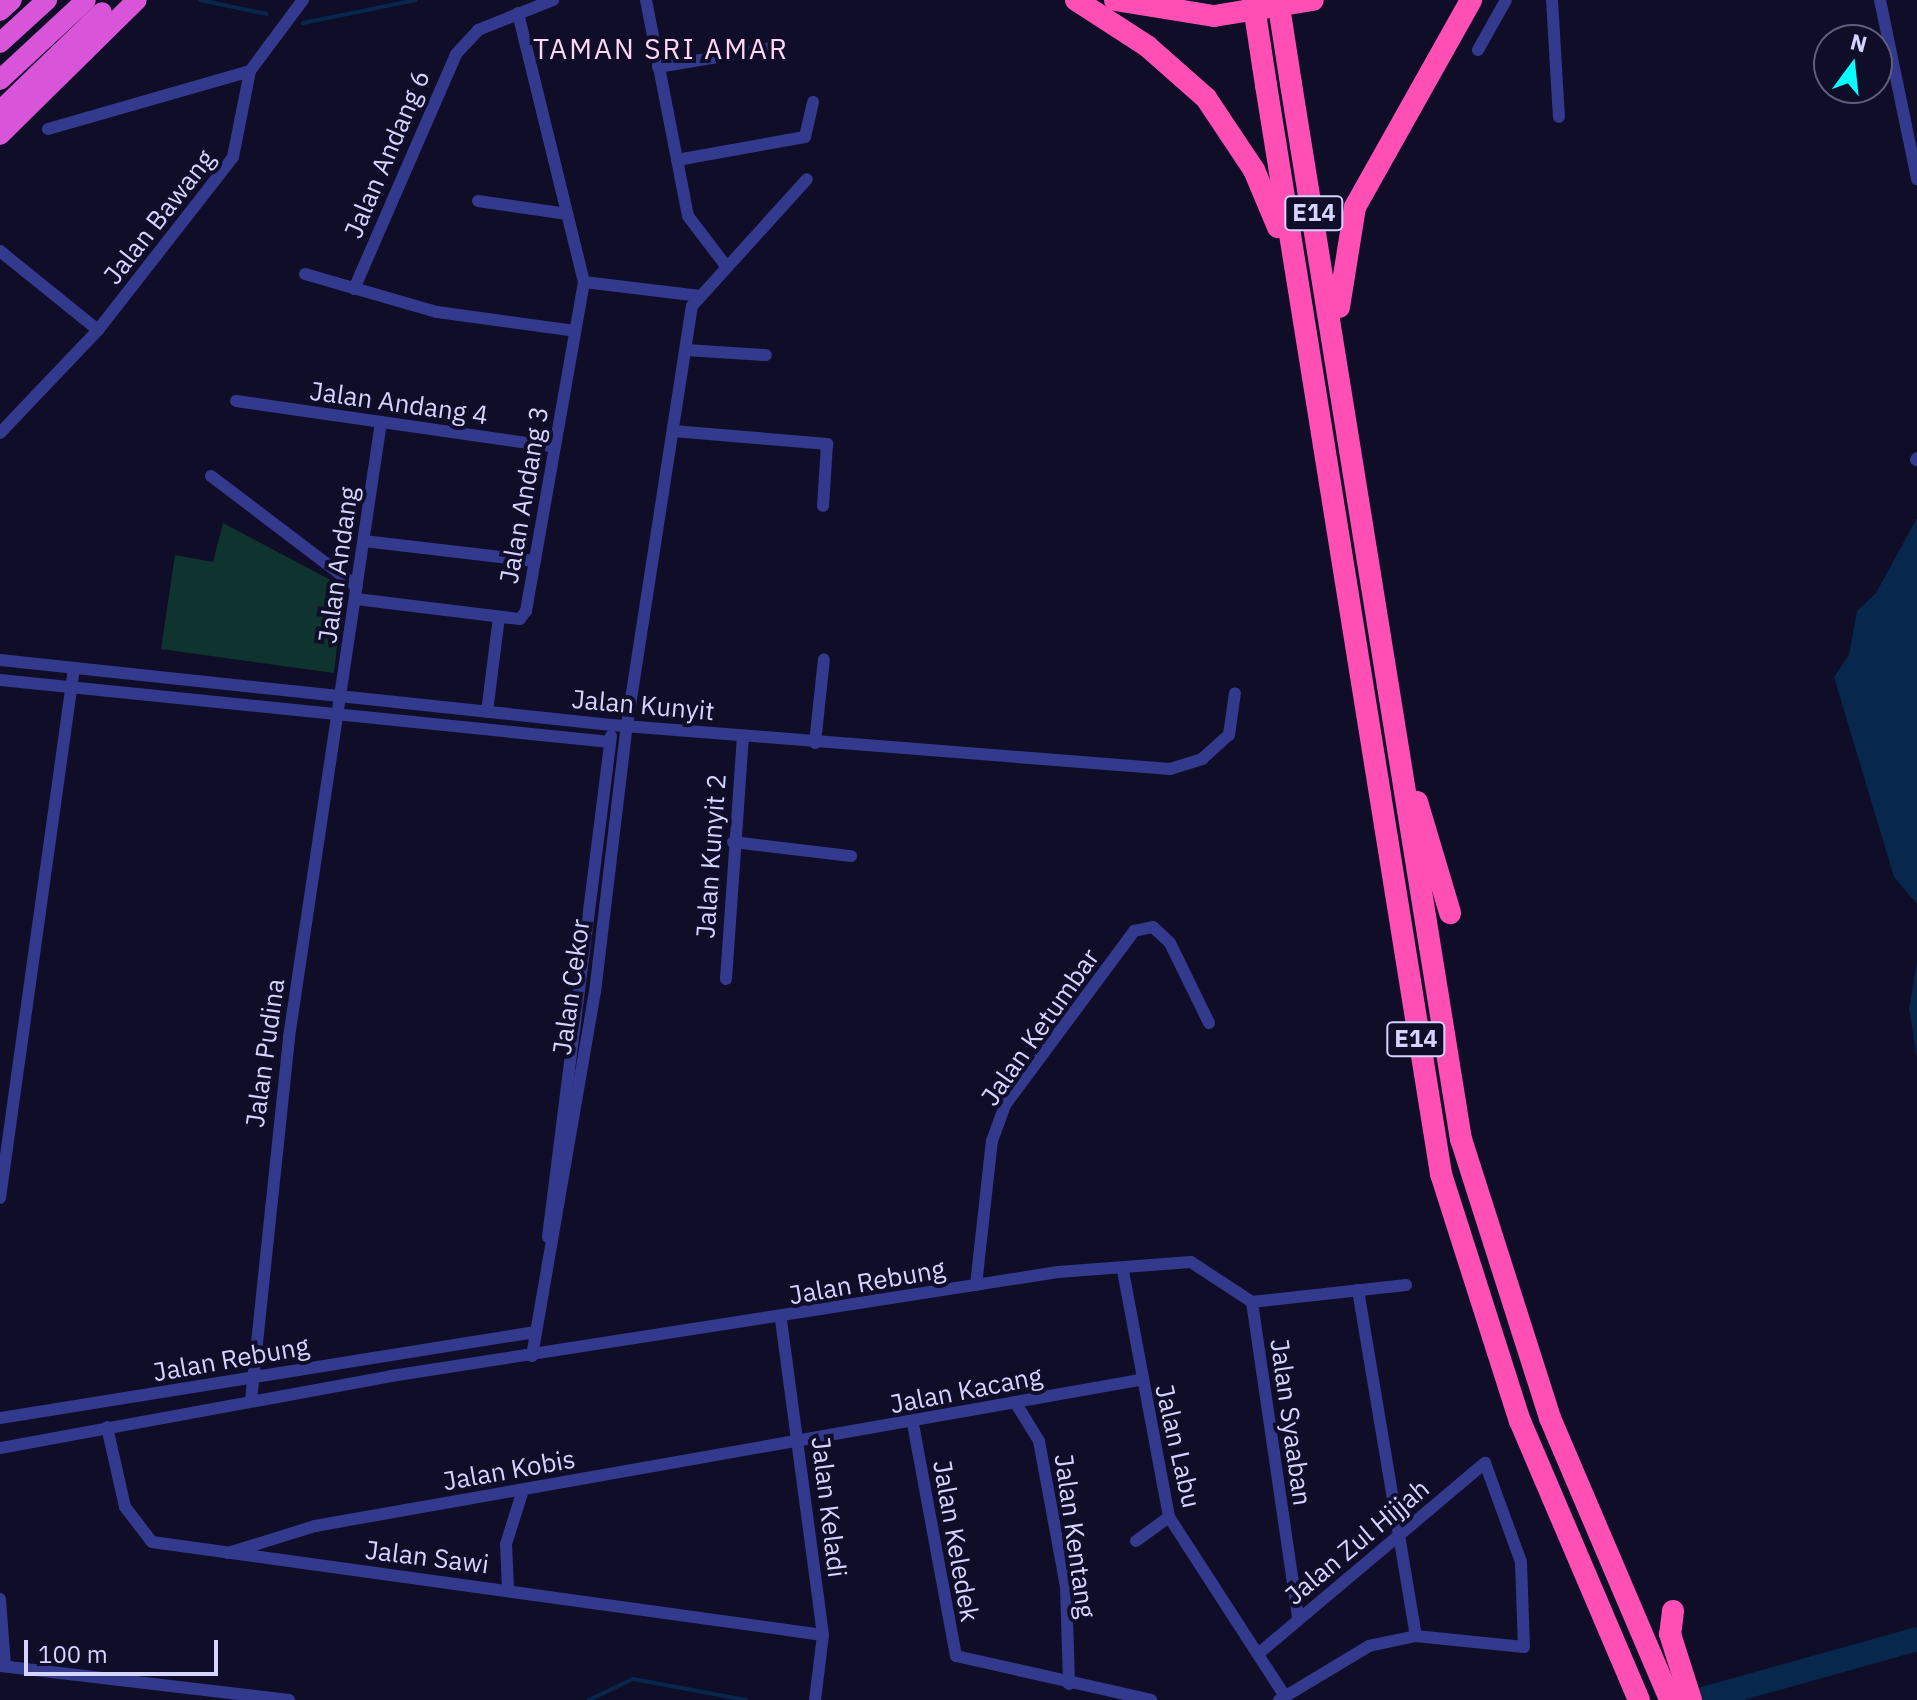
<!DOCTYPE html>
<html>
<head>
<meta charset="utf-8">
<style>
  body { margin:0 }
  #map { position:relative; width:1917px; height:1700px; overflow:hidden; background:#0f0d28; font-family:"IBM Plex Sans",sans-serif }
  div>[style] { position:absolute }
  .green>* { inset:0; background:#0f332e }
  .water>* { inset:0; background:#07274d }
  .stream>* { height:4px; margin:-2px; padding:0 2px; transform-origin:2px; border-radius:2px; background:#07274d }
  .river>* { height:24px; margin:-12px; padding:0 12px; transform-origin:12px; border-radius:12px; background:#07274d }
  .minor>* { height:12px; margin:-6px; padding:0 6px; transform-origin:6px; border-radius:6px; background:#33398c }
  .trunk>* { height:20px; margin:-10px; padding:0 10px; transform-origin:10px; border-radius:10px; background:#d855da }
  .motorway>* { height:22px; margin:-11px; padding:0 11px; transform-origin:11px; border-radius:11px; background:#ff4fb5 }
  .motorway-bridge>* { height:22px; margin:-11px; padding:0 11px; transform-origin:11px; border-radius:11px; background:#ff4fb5 }
  span { translate:-50% -50%; white-space:nowrap; text-align:center; line-height:1.15; -webkit-text-stroke:8px #0f0d28; paint-order:stroke }
  .shield-label span { padding:2px 6px; background:#0f0d28; border:2px solid; border-radius:6px; -webkit-text-stroke-width:0 }
  .shield-label { font-size:24px; color:#d4d4ff; font-weight:700 }
  .street-label { font-size:26px; color:#d4d4ff }
  .neighbourhood-label { font-size:28px; color:#ffd6f4; letter-spacing:2px }
  .north { position:absolute; left:1813px; top:24px; width:80px; height:80px; box-sizing:border-box; background:#0f0d28; border:2px solid #5e5d7e; border-radius:50%; rotate:15deg; font-size:22px; font-weight:700; line-height:32px; text-align:center; color:#d4d4ff }
  .north::after { content:''; display:block; margin:auto; width:28px; height:36px; background:#00fffe; clip-path:polygon(50% 0,100% 100%,50% 72%,0 100%) }
  .scale { position:absolute; left:24px; top:1640px; width:194px; height:36px; box-sizing:border-box; border:4px solid #d4d4ff; border-top:0; padding-left:10px; font-size:24px; line-height:28px; white-space:nowrap; color:#d4d4ff; -webkit-text-stroke:6px #0f0d28; paint-order:stroke }
</style>
</head>
<body>
<div id="map">
  <div class="green">
    <div style="clip-path:polygon(223px 523px,344px 587px,334px 673px,161px 649px,175px 555px,213px 562px)"></div>
  </div>
  <div class="water">
    <div style="clip-path:polygon(1917px 518px,1917px 904px,1894px 877px,1834px 677px,1849px 655px,1857px 611px,1876px 593px)"></div>
    <div style="clip-path:polygon(1917px 961px,1917px 1058px,1909px 1009px)"></div>
  </div>
  <div class="stream">
    <div style="left:200px;top:0;width:68px;rotate:11.8deg"></div>
    <div style="left:303px;top:23px;width:115px;rotate:-11.5deg"></div>
    <div style="left:589px;top:1700px;width:49px;rotate:-25.5deg"></div>
    <div style="left:633px;top:1679px;width:115px;rotate:10.5deg"></div>
  </div>
  <div class="river">
    <div style="left:1699px;top:1700px;width:226px;rotate:-15.6deg"></div>
  </div>
  <div class="minor">
    <div style="left:646px;top:0;width:220px;rotate:79deg"></div>
    <div style="left:688px;top:216px;width:63px;rotate:52.8deg"></div>
    <div style="left:1552px;top:0;width:117px;rotate:86.6deg"></div>
    <div style="left:1880px;top:0;width:183px;rotate:78.3deg"></div>
    <div style="left:1478px;top:50px;width:57px;rotate:-60.8deg"></div>
    <div style="left:658px;top:67px;width:115px;rotate:-9.5deg"></div>
    <div style="left:48px;top:129px;width:210px;rotate:-16deg"></div>
    <div style="left:677px;top:160px;width:130px;rotate:-10.2deg"></div>
    <div style="left:805px;top:137px;width:36px;rotate:-77deg"></div>
    <div style="left:478px;top:201px;width:90px;rotate:8.3deg"></div>
    <div style="left:0;top:251px;width:126px;rotate:38.9deg"></div>
    <div style="left:305px;top:274px;width:137px;rotate:16.1deg"></div>
    <div style="left:437px;top:312px;width:139px;rotate:7.8deg"></div>
    <div style="left:584px;top:282px;width:117px;rotate:6.9deg"></div>
    <div style="left:354px;top:289px;width:256px;rotate:-66.5deg"></div>
    <div style="left:456px;top:54px;width:33px;rotate:-47deg"></div>
    <div style="left:478px;top:30px;width:81px;rotate:-21.8deg"></div>
    <div style="left:686px;top:350px;width:80px;rotate:3.6deg"></div>
    <div style="left:236px;top:401px;width:322px;rotate:8.2deg"></div>
    <div style="left:673px;top:431px;width:155px;rotate:4.8deg"></div>
    <div style="left:827px;top:444px;width:62px;rotate:93.7deg"></div>
    <div style="left:0;top:433px;width:142px;rotate:-46.4deg"></div>
    <div style="left:98px;top:330px;width:219px;rotate:-52deg"></div>
    <div style="left:233px;top:157px;width:88px;rotate:-78.8deg"></div>
    <div style="left:250px;top:71px;width:89px;rotate:-53.3deg"></div>
    <div style="left:1916px;top:460px;width:2px;rotate:-63deg"></div>
    <div style="left:211px;top:476px;width:183px;rotate:37.2deg"></div>
    <div style="left:364px;top:541px;width:172px;rotate:6.7deg"></div>
    <div style="left:356px;top:599px;width:165px;rotate:7deg"></div>
    <div style="left:520px;top:619px;width:10px;rotate:-53deg"></div>
    <div style="left:526px;top:611px;width:334px;rotate:-80deg"></div>
    <div style="left:584px;top:282px;width:277px;rotate:-103.8deg"></div>
    <div style="left:0;top:660px;width:615px;rotate:6.06deg"></div>
    <div style="left:612px;top:725px;width:560px;rotate:4.51deg"></div>
    <div style="left:1170px;top:769px;width:34px;rotate:-17deg"></div>
    <div style="left:1202px;top:759px;width:36px;rotate:-42deg"></div>
    <div style="left:1229px;top:735px;width:42px;rotate:-81.9deg"></div>
    <div style="left:0;top:680px;width:613px;rotate:5.8deg"></div>
    <div style="left:487px;top:712px;width:96px;rotate:-82.8deg"></div>
    <div style="left:815px;top:743px;width:84px;rotate:-83.9deg"></div>
    <div style="left:733px;top:842px;width:119px;rotate:6.8deg"></div>
    <div style="left:726px;top:979px;width:244px;rotate:-86deg"></div>
    <div style="left:0;top:1198px;width:535px;rotate:-82.05deg"></div>
    <div style="left:548px;top:1237px;width:505px;rotate:-82.83deg"></div>
    <div style="left:1123px;top:1271px;width:250px;rotate:79.4deg"></div>
    <div style="left:1169px;top:1517px;width:213px;rotate:57.1deg"></div>
    <div style="left:976px;top:1285px;width:145px;rotate:-83.7deg"></div>
    <div style="left:992px;top:1141px;width:38px;rotate:-70deg"></div>
    <div style="left:1005px;top:1105px;width:217px;rotate:-53.4deg"></div>
    <div style="left:1134px;top:931px;width:19px;rotate:-12deg"></div>
    <div style="left:1153px;top:927px;width:23px;rotate:43deg"></div>
    <div style="left:1170px;top:943px;width:89px;rotate:64deg"></div>
    <div style="left:1358px;top:1290px;width:351px;rotate:80.5deg"></div>
    <div style="left:1252px;top:1302px;width:155px;rotate:-6.3deg"></div>
    <div style="left:781px;top:1320px;width:318px;rotate:82.4deg"></div>
    <div style="left:823px;top:1635px;width:65px;rotate:97deg"></div>
    <div style="left:532px;top:1356px;width:369px;rotate:-80.2deg"></div>
    <div style="left:595px;top:992px;width:269px;rotate:-83.2deg"></div>
    <div style="left:627px;top:725px;width:424px;rotate:-81.2deg"></div>
    <div style="left:692px;top:306px;width:171px;rotate:-47.8deg"></div>
    <div style="left:251px;top:1400px;width:365px;rotate:-84deg"></div>
    <div style="left:289px;top:1037px;width:622px;rotate:-81.49deg"></div>
    <div style="left:1015px;top:1402px;width:46px;rotate:58.4deg"></div>
    <div style="left:1039px;top:1441px;width:148px;rotate:79.5deg"></div>
    <div style="left:1066px;top:1587px;width:97px;rotate:88.2deg"></div>
    <div style="left:0;top:1418px;width:542px;rotate:-9.13deg"></div>
    <div style="left:913px;top:1424px;width:236px;rotate:79.5deg"></div>
    <div style="left:956px;top:1656px;width:200px;rotate:12.7deg"></div>
    <div style="left:107px;top:1427px;width:82px;rotate:77.3deg"></div>
    <div style="left:125px;top:1507px;width:44px;rotate:52.4deg"></div>
    <div style="left:152px;top:1542px;width:677px;rotate:7.89deg"></div>
    <div style="left:0;top:1448px;width:398px;rotate:-10.4deg"></div>
    <div style="left:391px;top:1376px;width:675px;rotate:-8.86deg"></div>
    <div style="left:1058px;top:1272px;width:133px;rotate:-4.3deg"></div>
    <div style="left:1191px;top:1262px;width:73px;rotate:33.3deg"></div>
    <div style="left:1252px;top:1302px;width:320px;rotate:81.7deg"></div>
    <div style="left:1136px;top:1541px;width:41px;rotate:-36deg"></div>
    <div style="left:228px;top:1553px;width:91px;rotate:-17.2deg"></div>
    <div style="left:315px;top:1526px;width:838px;rotate:-10.04deg"></div>
    <div style="left:508px;top:1589px;width:45px;rotate:-92.5deg"></div>
    <div style="left:506px;top:1544px;width:57px;rotate:-72.5deg"></div>
    <div style="left:0;top:1599px;width:67px;rotate:85.7deg"></div>
    <div style="left:1258px;top:1654px;width:297px;rotate:-40.1deg"></div>
    <div style="left:1485px;top:1463px;width:105px;rotate:70deg"></div>
    <div style="left:1521px;top:1562px;width:85px;rotate:88deg"></div>
    <div style="left:1524px;top:1647px;width:109px;rotate:-174.2deg"></div>
    <div style="left:1416px;top:1636px;width:48px;rotate:168deg"></div>
    <div style="left:1369px;top:1646px;width:105px;rotate:149deg"></div>
    <div style="left:0;top:1666px;width:291px;rotate:6.7deg"></div>
  </div>
  <div class="trunk">
    <div style="left:0;top:11px;width:16px;rotate:-43deg"></div>
    <div style="left:0;top:43px;width:64px;rotate:-42.5deg"></div>
    <div style="left:0;top:80px;width:117px;rotate:-42.9deg"></div>
    <div style="left:0;top:111px;width:142px;rotate:-44.1deg"></div>
    <div style="left:0;top:135px;width:192px;rotate:-44.6deg"></div>
  </div>
  <div class="motorway">
    <div style="left:1076px;top:0;width:85px;rotate:32.9deg"></div>
    <div style="left:1147px;top:46px;width:79px;rotate:41.4deg"></div>
    <div style="left:1206px;top:98px;width:87px;rotate:56.3deg"></div>
    <div style="left:1254px;top:170px;width:62px;rotate:67.2deg"></div>
    <div style="left:1115px;top:0;width:100px;rotate:9.2deg"></div>
    <div style="left:1214px;top:16px;width:100px;rotate:-9.2deg"></div>
    <div style="left:1291px;top:84px;width:1069px;rotate:80.85deg"></div>
    <div style="left:1461px;top:1139px;width:293px;rotate:72.3deg"></div>
    <div style="left:1550px;top:1418px;width:306px;rotate:66.9deg"></div>
    <div style="left:1266px;top:85px;width:1103px;rotate:80.87deg"></div>
    <div style="left:1441px;top:1174px;width:259px;rotate:72.3deg"></div>
    <div style="left:1520px;top:1421px;width:303px;rotate:66.9deg"></div>
    <div style="left:1339px;top:307px;width:101px;rotate:-80.9deg"></div>
    <div style="left:1355px;top:207px;width:237px;rotate:-60.7deg"></div>
    <div style="left:1417px;top:802px;width:116px;rotate:73.4deg"></div>
    <div style="left:1673px;top:1611px;width:23px;rotate:97deg"></div>
    <div style="left:1670px;top:1634px;width:69px;rotate:72.3deg"></div>
  </div>
  <div class="motorway-bridge">
    <div style="left:1253px;top:0;width:86px;rotate:81.3deg"></div>
    <div style="left:1278px;top:0;width:85px;rotate:81.2deg"></div>
  </div>
  <div class="shield-label">
    <span style="left:1314px;top:213px">E14</span>
    <span style="left:1416px;top:1039px">E14</span>
  </div>
  <div class="street-label">
    <span style="left:387px;top:154px;rotate:-67deg">Jalan Andang 6</span>
    <span style="left:159px;top:217px;rotate:-52deg">Jalan Bawang</span>
    <span style="left:399px;top:403px;rotate:8deg">Jalan Andang 4</span>
    <span style="left:524px;top:495px;rotate:-80deg">Jalan Andang 3</span>
    <span style="left:338px;top:565px;rotate:-82deg">Jalan Andang</span>
    <span style="left:643px;top:705px;rotate:5deg">Jalan Kunyit</span>
    <span style="left:711px;top:856px;rotate:-86deg">Jalan Kunyit 2</span>
    <span style="left:571px;top:987px;rotate:-82deg">Jalan Cekor</span>
    <span style="left:1040px;top:1027px;rotate:-55deg">Jalan Ketumbar</span>
    <span style="left:265px;top:1053px;rotate:-82deg">Jalan Pudina</span>
    <span style="left:867px;top:1282px;rotate:-10deg">Jalan Rebung</span>
    <span style="left:231px;top:1359px;rotate:-10deg">Jalan Rebung</span>
    <span style="left:966px;top:1390px;rotate:-11deg">Jalan Kacang</span>
    <span style="left:1291px;top:1422px;rotate:82deg">Jalan Syaaban</span>
    <span style="left:1178px;top:1446px;rotate:77deg">Jalan Labu</span>
    <span style="left:509px;top:1470px;rotate:-10deg">Jalan Kobis</span>
    <span style="left:829px;top:1507px;rotate:83deg">Jalan Keladi</span>
    <span style="left:1075px;top:1536px;rotate:82deg">Jalan Kentang</span>
    <span style="left:956px;top:1541px;rotate:80deg">Jalan Keledek</span>
    <span style="left:1357px;top:1542px;rotate:-40deg">Jalan Zul Hijjah</span>
    <span style="left:427px;top:1557px;rotate:7deg">Jalan Sawi</span>
  </div>
  <div class="neighbourhood-label">
    <span style="left:661px;top:49px">TAMAN SRI AMAR</span>
  </div>
  <div class="north">N</div>
  <div class="scale">100 m</div>
</div>
</body>
</html>
